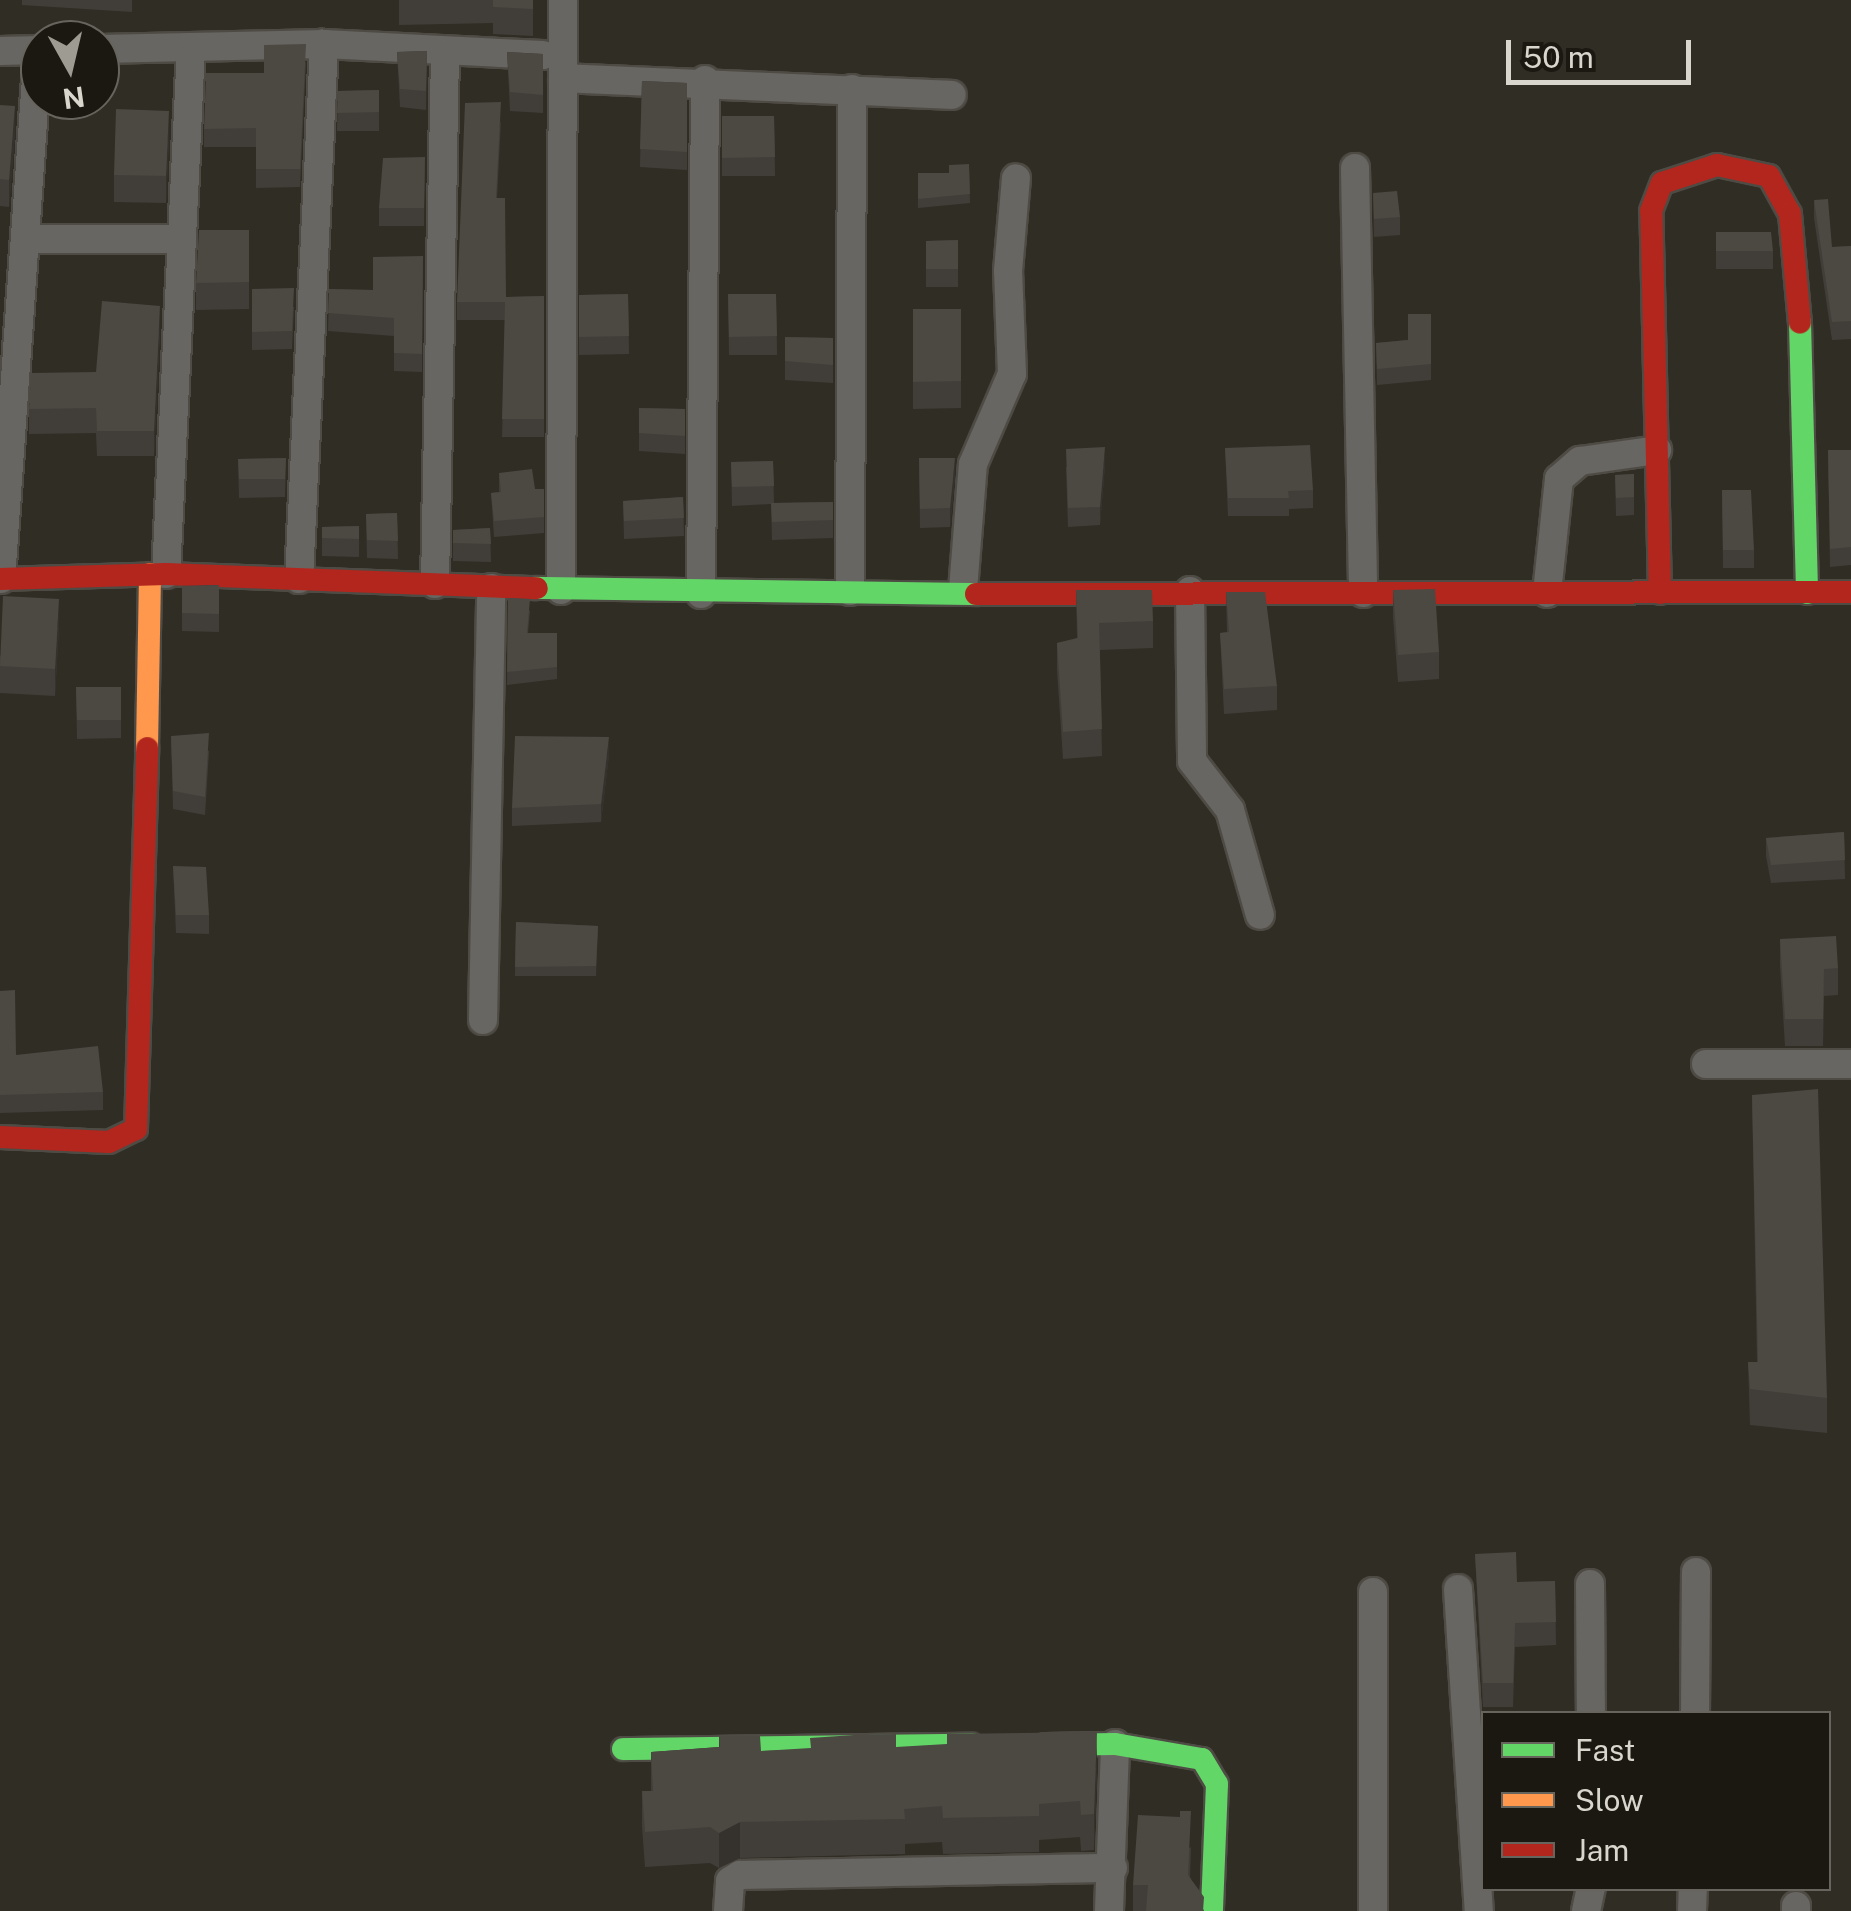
<!DOCTYPE html>
<html>
<head>
<meta charset="utf-8">
<style>
  body { margin:0 }
  #map { position:relative; width:1851px; height:1911px; overflow:hidden; background:#302d25; font-family:"Public Sans",sans-serif }
  div>[style] { position:absolute }
  .roads { filter:drop-shadow(2px 0 #4e4b44) drop-shadow(-2px 0 #4e4b44) drop-shadow(0 2px #4e4b44) drop-shadow(0 -2px #4e4b44) }
  .street>* { height:28px; margin:-14px; padding:0 14px; transform-origin:14px; border-radius:14px; background:#686662 }
  .fast>* { height:22px; margin:-11px; padding:0 11px; transform-origin:11px; border-radius:11px; background:#63d668 }
  .slow>* { height:22px; margin:-11px; padding:0 11px; transform-origin:11px; border-radius:11px; background:#ff974d }
  .jam>* { height:22px; margin:-11px; padding:0 11px; transform-origin:11px; border-radius:11px; background:#b3261e }
  .wall>* { inset:0; background:#413e39 }
  .shaded-wall>* { inset:0; background:#35322e }
  .building>* { inset:0; background:#4c4842 }
  span { translate:-50% -50%; white-space:nowrap; text-align:center; line-height:1.15; -webkit-text-stroke:8px #1a1811; paint-order:stroke }
  .legend { position:absolute; left:1481px; top:1711px; width:350px; height:180px; box-sizing:border-box; background:#1a1811; border:2px solid #66645c; margin:0; padding:12px 18px; list-style:none; font-size:30px; color:#d9d6cd }
  .legend li { display:flex; align-items:center; gap:20px; height:50px }
  .legend b { width:50px; border:2px solid #66645c }
  .north { position:absolute; left:20px; top:20px; width:100px; height:100px; box-sizing:border-box; background:#1a1811; border:2px solid #66645c; border-radius:50%; rotate:172deg; font-size:28px; font-weight:700; line-height:40px; text-align:center; color:#d9d6cd }
  .north::after { content:''; display:block; margin:auto; width:35px; height:45px; background:#9e9b92; clip-path:polygon(50% 0,100% 100%,50% 72%,0 100%) }
  .scale { position:absolute; left:1506px; top:40px; width:185px; height:45px; box-sizing:border-box; border:5px solid #d9d6cd; border-top:0; padding-left:12px; font-size:30px; line-height:35px; white-space:nowrap; color:#d9d6cd; -webkit-text-stroke:8px #1a1811; paint-order:stroke }
</style>
</head>
<body>
<div id="map">
  <div class="roads">
    <div class="street">
      <div style="left:100px;top:49px;width:224px;rotate:-1.3deg"></div>
      <div style="left:324px;top:44px;width:219px;rotate:2.9deg"></div>
      <div style="left:0;top:51px;width:40px;rotate:-1.4deg"></div>
      <div style="left:563px;top:78px;width:389px;rotate:2.5deg"></div>
      <div style="left:1355px;top:168px;width:425px;rotate:88.9deg"></div>
      <div style="left:29px;top:239px;width:152px"></div>
      <div style="left:166px;top:574px;width:527px;rotate:-87.28deg"></div>
      <div style="left:1px;top:579px;width:530px;rotate:-86deg"></div>
      <div style="left:299px;top:579px;width:536px;rotate:-87.32deg"></div>
      <div style="left:435px;top:584px;width:530px;rotate:-88.92deg"></div>
      <div style="left:561px;top:590px;width:590px;rotate:-89.81deg"></div>
      <div style="left:963px;top:590px;width:126px;rotate:-85.5deg"></div>
      <div style="left:973px;top:464px;width:98px;rotate:-66.6deg"></div>
      <div style="left:1012px;top:374px;width:103px;rotate:-92.2deg"></div>
      <div style="left:1008px;top:271px;width:93px;rotate:-85.1deg"></div>
      <div style="left:850px;top:591px;width:502px;rotate:-89.77deg"></div>
      <div style="left:1190px;top:591px;width:170px;rotate:89.3deg"></div>
      <div style="left:1192px;top:761px;width:62px;rotate:52.2deg"></div>
      <div style="left:1230px;top:810px;width:109px;rotate:74.1deg"></div>
      <div style="left:1547px;top:593px;width:115px;rotate:-84deg"></div>
      <div style="left:1559px;top:479px;width:28px;rotate:-41deg"></div>
      <div style="left:1580px;top:461px;width:78px;rotate:-8.1deg"></div>
      <div style="left:701px;top:594px;width:514px;rotate:-89.55deg"></div>
      <div style="left:483px;top:1020px;width:432px;rotate:-88.9deg"></div>
      <div style="left:1706px;top:1064px;width:145px"></div>
      <div style="left:1590px;top:1584px;width:130px;rotate:89.6deg"></div>
      <div style="left:1458px;top:1589px;width:323px;rotate:86.3deg"></div>
      <div style="left:1373px;top:1592px;width:319px;rotate:90deg"></div>
      <div style="left:1695px;top:1714px;width:142px;rotate:-89.6deg"></div>
      <div style="left:1796px;top:1906px;width:5px;rotate:90deg"></div>
      <div style="left:728px;top:1911px;width:30px;rotate:-86deg"></div>
      <div style="left:730px;top:1881px;width:12px;rotate:-31deg"></div>
      <div style="left:740px;top:1875px;width:373px;rotate:-1.1deg"></div>
      <div style="left:1109px;top:1911px;width:167px;rotate:-87.9deg"></div>
      <div style="left:1586px;top:1911px;width:24px;rotate:-78deg"></div>
      <div style="left:1692px;top:1911px;width:23px;rotate:-88deg"></div>
    </div>
    <div class="fast">
      <div style="left:1800px;top:323px;width:270px;rotate:88.5deg"></div>
      <div style="left:537px;top:588px;width:439px;rotate:0.8deg"></div>
      <div style="left:1045px;top:1745px;width:70px;rotate:-0.8deg"></div>
      <div style="left:1115px;top:1744px;width:88px;rotate:9.8deg"></div>
      <div style="left:1202px;top:1759px;width:29px;rotate:59deg"></div>
      <div style="left:1217px;top:1784px;width:127px;rotate:92.3deg"></div>
      <div style="left:623px;top:1749px;width:349px;rotate:-0.7deg"></div>
    </div>
    <div class="slow">
      <div style="left:147px;top:748px;width:174px;rotate:-89deg"></div>
    </div>
    <div class="jam">
      <div style="left:0;top:579px;width:166px;rotate:-1.7deg"></div>
      <div style="left:166px;top:574px;width:371px;rotate:2.2deg"></div>
      <div style="left:1660px;top:593px;width:382px;rotate:-91.3deg"></div>
      <div style="left:1651px;top:211px;width:30px;rotate:-69deg"></div>
      <div style="left:1662px;top:183px;width:58px;rotate:-18.1deg"></div>
      <div style="left:1717px;top:165px;width:53px;rotate:11.9deg"></div>
      <div style="left:1769px;top:176px;width:43px;rotate:61.1deg"></div>
      <div style="left:1790px;top:214px;width:109px;rotate:84.8deg"></div>
      <div style="left:976px;top:594px;width:875px;rotate:-0.13deg"></div>
      <div style="left:0;top:1137px;width:109px;rotate:2.6deg"></div>
      <div style="left:109px;top:1142px;width:30px;rotate:-26deg"></div>
      <div style="left:136px;top:1129px;width:381px;rotate:-88.3deg"></div>
    </div>
  </div>
  <div class="wall">
    <div style="clip-path:polygon(22px 0,132px 0,132px 12px,22px 5px)"></div>
    <div style="clip-path:polygon(399px 0,533px 0,533px 36px,493px 34px,493px 23px,399px 25px)"></div>
    <div style="clip-path:polygon(427px 51px,426px 110px,400px 107px,397px 52px)"></div>
    <div style="clip-path:polygon(507px 52px,543px 54px,543px 113px,510px 111px)"></div>
    <div style="clip-path:polygon(306px 62px,300px 187px,256px 188px,256px 147px,204px 147px,204px 129px,264px 73px)"></div>
    <div style="clip-path:polygon(642px 81px,687px 83px,687px 170px,640px 167px)"></div>
    <div style="clip-path:polygon(379px 90px,379px 131px,337px 131px,338px 91px)"></div>
    <div style="clip-path:polygon(52px 100px,76px 100px,76px 106px,52px 104px)"></div>
    <div style="clip-path:polygon(0 105px,15px 133px,9px 207px,0 206px)"></div>
    <div style="clip-path:polygon(722px 116px,774px 116px,775px 176px,722px 176px)"></div>
    <div style="clip-path:polygon(501px 120px,497px 198px,506px 297px,544px 296px,544px 437px,502px 437px,505px 320px,457px 320px,457px 302px)"></div>
    <div style="clip-path:polygon(169px 138px,166px 203px,114px 202px,114px 175px)"></div>
    <div style="clip-path:polygon(425px 157px,424px 226px,379px 226px,379px 208px)"></div>
    <div style="clip-path:polygon(969px 164px,970px 203px,918px 208px,918px 173px,949px 173px)"></div>
    <div style="clip-path:polygon(1373px 193px,1400px 217px,1400px 235px,1374px 237px)"></div>
    <div style="clip-path:polygon(1814px 200px,1832px 247px,1851px 246px,1851px 339px,1832px 340px,1814px 218px)"></div>
    <div style="clip-path:polygon(249px 230px,249px 309px,196px 310px,196px 283px)"></div>
    <div style="clip-path:polygon(1716px 232px,1773px 251px,1773px 269px,1716px 269px)"></div>
    <div style="clip-path:polygon(958px 240px,958px 287px,926px 287px,926px 241px)"></div>
    <div style="clip-path:polygon(423px 256px,422px 372px,394px 371px,394px 336px,328px 331px,329px 289px,373px 290px)"></div>
    <div style="clip-path:polygon(252px 289px,294px 307px,292px 349px,252px 350px)"></div>
    <div style="clip-path:polygon(628px 294px,629px 354px,579px 355px,579px 295px)"></div>
    <div style="clip-path:polygon(728px 294px,776px 294px,777px 355px,729px 355px)"></div>
    <div style="clip-path:polygon(913px 309px,961px 309px,961px 408px,913px 409px)"></div>
    <div style="clip-path:polygon(1431px 314px,1431px 380px,1377px 385px,1376px 343px,1408px 340px)"></div>
    <div style="clip-path:polygon(160px 330px,154px 456px,97px 456px,96px 433px,29px 434px,29px 409px,96px 372px)"></div>
    <div style="clip-path:polygon(785px 337px,833px 338px,833px 383px,785px 380px)"></div>
    <div style="clip-path:polygon(639px 408px,685px 409px,685px 454px,639px 451px)"></div>
    <div style="clip-path:polygon(1225px 448px,1313px 490px,1313px 508px,1289px 509px,1289px 516px,1228px 516px)"></div>
    <div style="clip-path:polygon(1828px 450px,1851px 450px,1851px 565px,1830px 567px)"></div>
    <div style="clip-path:polygon(286px 458px,285px 497px,239px 498px,238px 459px)"></div>
    <div style="clip-path:polygon(919px 458px,955px 476px,950px 527px,920px 528px)"></div>
    <div style="clip-path:polygon(773px 461px,774px 503px,833px 502px,833px 538px,772px 540px,771px 504px,732px 506px,731px 462px)"></div>
    <div style="clip-path:polygon(1105px 465px,1100px 525px,1068px 527px,1066px 467px)"></div>
    <div style="clip-path:polygon(499px 473px,535px 489px,544px 489px,544px 533px,494px 537px,491px 493px,499px 492px)"></div>
    <div style="clip-path:polygon(1634px 474px,1634px 515px,1616px 516px,1615px 475px)"></div>
    <div style="clip-path:polygon(1722px 491px,1754px 550px,1754px 568px,1723px 568px)"></div>
    <div style="clip-path:polygon(683px 497px,684px 536px,624px 539px,623px 501px)"></div>
    <div style="clip-path:polygon(397px 513px,398px 559px,367px 558px,366px 514px)"></div>
    <div style="clip-path:polygon(359px 526px,359px 557px,322px 556px,322px 527px)"></div>
    <div style="clip-path:polygon(490px 528px,491px 562px,453px 561px,453px 530px)"></div>
    <div style="clip-path:polygon(219px 585px,219px 632px,182px 631px,182px 586px)"></div>
    <div style="clip-path:polygon(1076px 590px,1153px 621px,1153px 648px,1100px 650px,1102px 756px,1063px 759px,1057px 670px,1057px 643px,1077px 638px)"></div>
    <div style="clip-path:polygon(1393px 590px,1439px 652px,1439px 679px,1398px 682px,1393px 617px)"></div>
    <div style="clip-path:polygon(1226px 592px,1277px 686px,1277px 710px,1224px 714px,1220px 633px,1227px 632px)"></div>
    <div style="clip-path:polygon(508px 598px,530px 611px,528px 633px,557px 633px,557px 679px,507px 685px)"></div>
    <div style="clip-path:polygon(59px 626px,55px 696px,0 693px,0 656px)"></div>
    <div style="clip-path:polygon(76px 687px,121px 687px,121px 738px,77px 739px)"></div>
    <div style="clip-path:polygon(171px 736px,209px 751px,205px 815px,173px 809px)"></div>
    <div style="clip-path:polygon(609px 755px,601px 822px,512px 826px,512px 808px)"></div>
    <div style="clip-path:polygon(1844px 832px,1845px 879px,1771px 883px,1766px 856px,1766px 838px)"></div>
    <div style="clip-path:polygon(173px 866px,209px 915px,209px 934px,176px 933px)"></div>
    <div style="clip-path:polygon(516px 922px,598px 926px,596px 976px,515px 976px)"></div>
    <div style="clip-path:polygon(1780px 939px,1838px 968px,1838px 995px,1824px 996px,1823px 1046px,1785px 1046px,1780px 966px)"></div>
    <div style="clip-path:polygon(0 991px,16px 1055px,103px 1092px,103px 1110px,0 1113px)"></div>
    <div style="clip-path:polygon(1752px 1095px,1827px 1398px,1827px 1433px,1750px 1425px,1748px 1362px,1757px 1362px)"></div>
    <div style="clip-path:polygon(1475px 1554px,1517px 1582px,1555px 1581px,1556px 1645px,1515px 1647px,1513px 1707px,1483px 1707px)"></div>
    <div style="clip-path:polygon(719px 1736px,761px 1751px,896px 1747px,1097px 1768px,1094px 1850px,1081px 1851px,1080px 1837px,1039px 1840px,1039px 1852px,943px 1854px,942px 1842px,905px 1844px,905px 1854px,740px 1858px,719px 1868px,710px 1863px,645px 1867px,642px 1827px,642px 1791px,651px 1791px,651px 1752px,719px 1747px)"></div>
    <div style="clip-path:polygon(1191px 1847px,1190px 1877px,1204px 1911px,1133px 1911px,1133px 1885px)"></div>
  </div>
  <div class="shaded-wall">
    <div style="clip-path:polygon(15px 106px,15px 133px,9px 207px,9px 180px)"></div>
    <div style="clip-path:polygon(169px 111px,169px 138px,166px 203px,166px 176px)"></div>
    <div style="clip-path:polygon(160px 306px,160px 330px,154px 456px,154px 431px)"></div>
    <div style="clip-path:polygon(1105px 447px,1105px 465px,1100px 525px,1100px 507px)"></div>
    <div style="clip-path:polygon(955px 458px,955px 476px,950px 527px,950px 508px)"></div>
    <div style="clip-path:polygon(59px 599px,59px 626px,55px 696px,55px 669px)"></div>
    <div style="clip-path:polygon(609px 737px,609px 755px,601px 822px,601px 804px)"></div>
    <div style="clip-path:polygon(1097px 1732px,1097px 1768px,1094px 1850px,1094px 1814px)"></div>
    <div style="clip-path:polygon(740px 1822px,740px 1858px,719px 1868px,719px 1833px)"></div>
  </div>
  <div class="building">
    <div style="clip-path:polygon(493px 0,533px 0,533px 9px,493px 7px)"></div>
    <div style="clip-path:polygon(56px 37px,79px 39px,79px 40px,56px 40px)"></div>
    <div style="clip-path:polygon(306px 44px,300px 169px,256px 169px,256px 128px,204px 129px,206px 73px,264px 73px,264px 45px)"></div>
    <div style="clip-path:polygon(427px 51px,426px 91px,400px 89px,397px 52px)"></div>
    <div style="clip-path:polygon(507px 52px,543px 54px,543px 95px,510px 92px)"></div>
    <div style="clip-path:polygon(642px 81px,687px 83px,687px 152px,640px 149px)"></div>
    <div style="clip-path:polygon(379px 90px,379px 112px,337px 113px,338px 91px)"></div>
    <div style="clip-path:polygon(501px 102px,496px 198px,505px 198px,506px 297px,544px 296px,544px 419px,502px 419px,505px 302px,457px 302px,465px 103px)"></div>
    <div style="clip-path:polygon(0 105px,15px 106px,9px 180px,0 179px)"></div>
    <div style="clip-path:polygon(116px 109px,169px 111px,166px 176px,114px 175px)"></div>
    <div style="clip-path:polygon(722px 116px,774px 116px,775px 157px,722px 158px)"></div>
    <div style="clip-path:polygon(425px 157px,424px 208px,379px 208px,383px 158px)"></div>
    <div style="clip-path:polygon(969px 164px,970px 194px,918px 199px,918px 173px,949px 173px,949px 165px)"></div>
    <div style="clip-path:polygon(1397px 191px,1400px 217px,1374px 219px,1373px 193px)"></div>
    <div style="clip-path:polygon(1828px 199px,1832px 247px,1851px 246px,1851px 321px,1832px 322px,1814px 200px)"></div>
    <div style="clip-path:polygon(199px 230px,249px 230px,249px 282px,196px 283px)"></div>
    <div style="clip-path:polygon(1716px 232px,1771px 232px,1773px 251px,1716px 251px)"></div>
    <div style="clip-path:polygon(958px 240px,958px 269px,926px 269px,926px 241px)"></div>
    <div style="clip-path:polygon(423px 256px,422px 354px,394px 353px,394px 318px,328px 313px,329px 289px,373px 290px,373px 257px)"></div>
    <div style="clip-path:polygon(294px 288px,292px 331px,252px 332px,252px 289px)"></div>
    <div style="clip-path:polygon(628px 294px,629px 336px,579px 337px,579px 295px)"></div>
    <div style="clip-path:polygon(728px 294px,776px 294px,777px 336px,729px 337px)"></div>
    <div style="clip-path:polygon(102px 301px,160px 306px,154px 431px,97px 431px,96px 408px,29px 409px,31px 373px,96px 372px)"></div>
    <div style="clip-path:polygon(913px 309px,961px 309px,961px 381px,913px 382px)"></div>
    <div style="clip-path:polygon(1408px 314px,1431px 314px,1431px 364px,1377px 369px,1376px 343px,1408px 340px)"></div>
    <div style="clip-path:polygon(785px 337px,833px 338px,833px 365px,785px 361px)"></div>
    <div style="clip-path:polygon(639px 408px,685px 409px,685px 436px,639px 433px)"></div>
    <div style="clip-path:polygon(1310px 445px,1313px 490px,1288px 491px,1289px 498px,1228px 498px,1225px 448px)"></div>
    <div style="clip-path:polygon(1105px 447px,1100px 507px,1068px 508px,1066px 449px)"></div>
    <div style="clip-path:polygon(1828px 450px,1851px 450px,1851px 547px,1830px 549px)"></div>
    <div style="clip-path:polygon(286px 458px,285px 479px,239px 479px,238px 459px)"></div>
    <div style="clip-path:polygon(919px 458px,955px 458px,950px 508px,920px 509px)"></div>
    <div style="clip-path:polygon(773px 461px,774px 486px,732px 487px,731px 462px)"></div>
    <div style="clip-path:polygon(532px 469px,535px 489px,544px 489px,544px 517px,494px 521px,491px 493px,501px 492px,499px 473px)"></div>
    <div style="clip-path:polygon(1634px 474px,1634px 497px,1616px 498px,1615px 475px)"></div>
    <div style="clip-path:polygon(1722px 490px,1751px 490px,1754px 550px,1723px 550px)"></div>
    <div style="clip-path:polygon(683px 497px,684px 518px,624px 521px,623px 501px)"></div>
    <div style="clip-path:polygon(833px 502px,833px 520px,772px 522px,771px 503px)"></div>
    <div style="clip-path:polygon(397px 513px,398px 541px,367px 540px,366px 514px)"></div>
    <div style="clip-path:polygon(359px 526px,359px 539px,322px 538px,322px 527px)"></div>
    <div style="clip-path:polygon(490px 528px,491px 544px,453px 543px,453px 530px)"></div>
    <div style="clip-path:polygon(219px 585px,219px 614px,182px 613px,182px 586px)"></div>
    <div style="clip-path:polygon(1435px 589px,1439px 652px,1398px 655px,1393px 590px)"></div>
    <div style="clip-path:polygon(1076px 590px,1152px 590px,1153px 621px,1099px 623px,1102px 729px,1063px 732px,1057px 643px,1078px 638px)"></div>
    <div style="clip-path:polygon(1226px 592px,1265px 592px,1277px 686px,1224px 689px,1220px 633px,1229px 632px)"></div>
    <div style="clip-path:polygon(3px 596px,59px 599px,55px 669px,0 666px)"></div>
    <div style="clip-path:polygon(508px 598px,530px 599px,527px 633px,557px 633px,557px 667px,507px 672px)"></div>
    <div style="clip-path:polygon(76px 687px,121px 687px,121px 720px,77px 720px)"></div>
    <div style="clip-path:polygon(209px 733px,205px 797px,173px 791px,171px 736px)"></div>
    <div style="clip-path:polygon(515px 736px,609px 737px,601px 804px,512px 808px)"></div>
    <div style="clip-path:polygon(1844px 832px,1845px 860px,1771px 865px,1766px 838px)"></div>
    <div style="clip-path:polygon(173px 866px,206px 867px,209px 915px,176px 915px)"></div>
    <div style="clip-path:polygon(516px 922px,598px 926px,596px 966px,515px 967px)"></div>
    <div style="clip-path:polygon(1836px 936px,1838px 968px,1824px 969px,1823px 1019px,1785px 1019px,1780px 939px)"></div>
    <div style="clip-path:polygon(15px 990px,16px 1055px,98px 1046px,103px 1092px,0 1095px,0 991px)"></div>
    <div style="clip-path:polygon(1818px 1089px,1827px 1398px,1750px 1389px,1748px 1362px,1758px 1362px,1752px 1095px)"></div>
    <div style="clip-path:polygon(1516px 1552px,1517px 1582px,1555px 1581px,1556px 1622px,1515px 1623px,1513px 1683px,1483px 1683px,1475px 1554px)"></div>
    <div style="clip-path:polygon(1097px 1732px,1094px 1814px,1081px 1815px,1080px 1801px,1039px 1804px,1039px 1816px,943px 1818px,942px 1806px,904px 1809px,905px 1819px,740px 1822px,719px 1833px,710px 1827px,645px 1832px,642px 1791px,653px 1791px,651px 1752px,720px 1747px,719px 1736px,760px 1736px,761px 1751px,811px 1748px,810px 1738px,854px 1735px,896px 1734px,896px 1747px,947px 1744px,947px 1734px)"></div>
    <div style="clip-path:polygon(1180px 1811px,1191px 1811px,1188px 1875px,1204px 1897px,1203px 1911px,1146px 1911px,1148px 1885px,1133px 1885px,1138px 1815px,1180px 1817px)"></div>
  </div>
  <ul class="legend">
  <li><b style="height:12px;background:#63d668"></b>Fast</li>
  <li><b style="height:12px;background:#ff974d"></b>Slow</li>
  <li><b style="height:12px;background:#b3261e"></b>Jam</li>
  </ul>
  <div class="north">N</div>
  <div class="scale">50 m</div>
</div>
</body>
</html>
